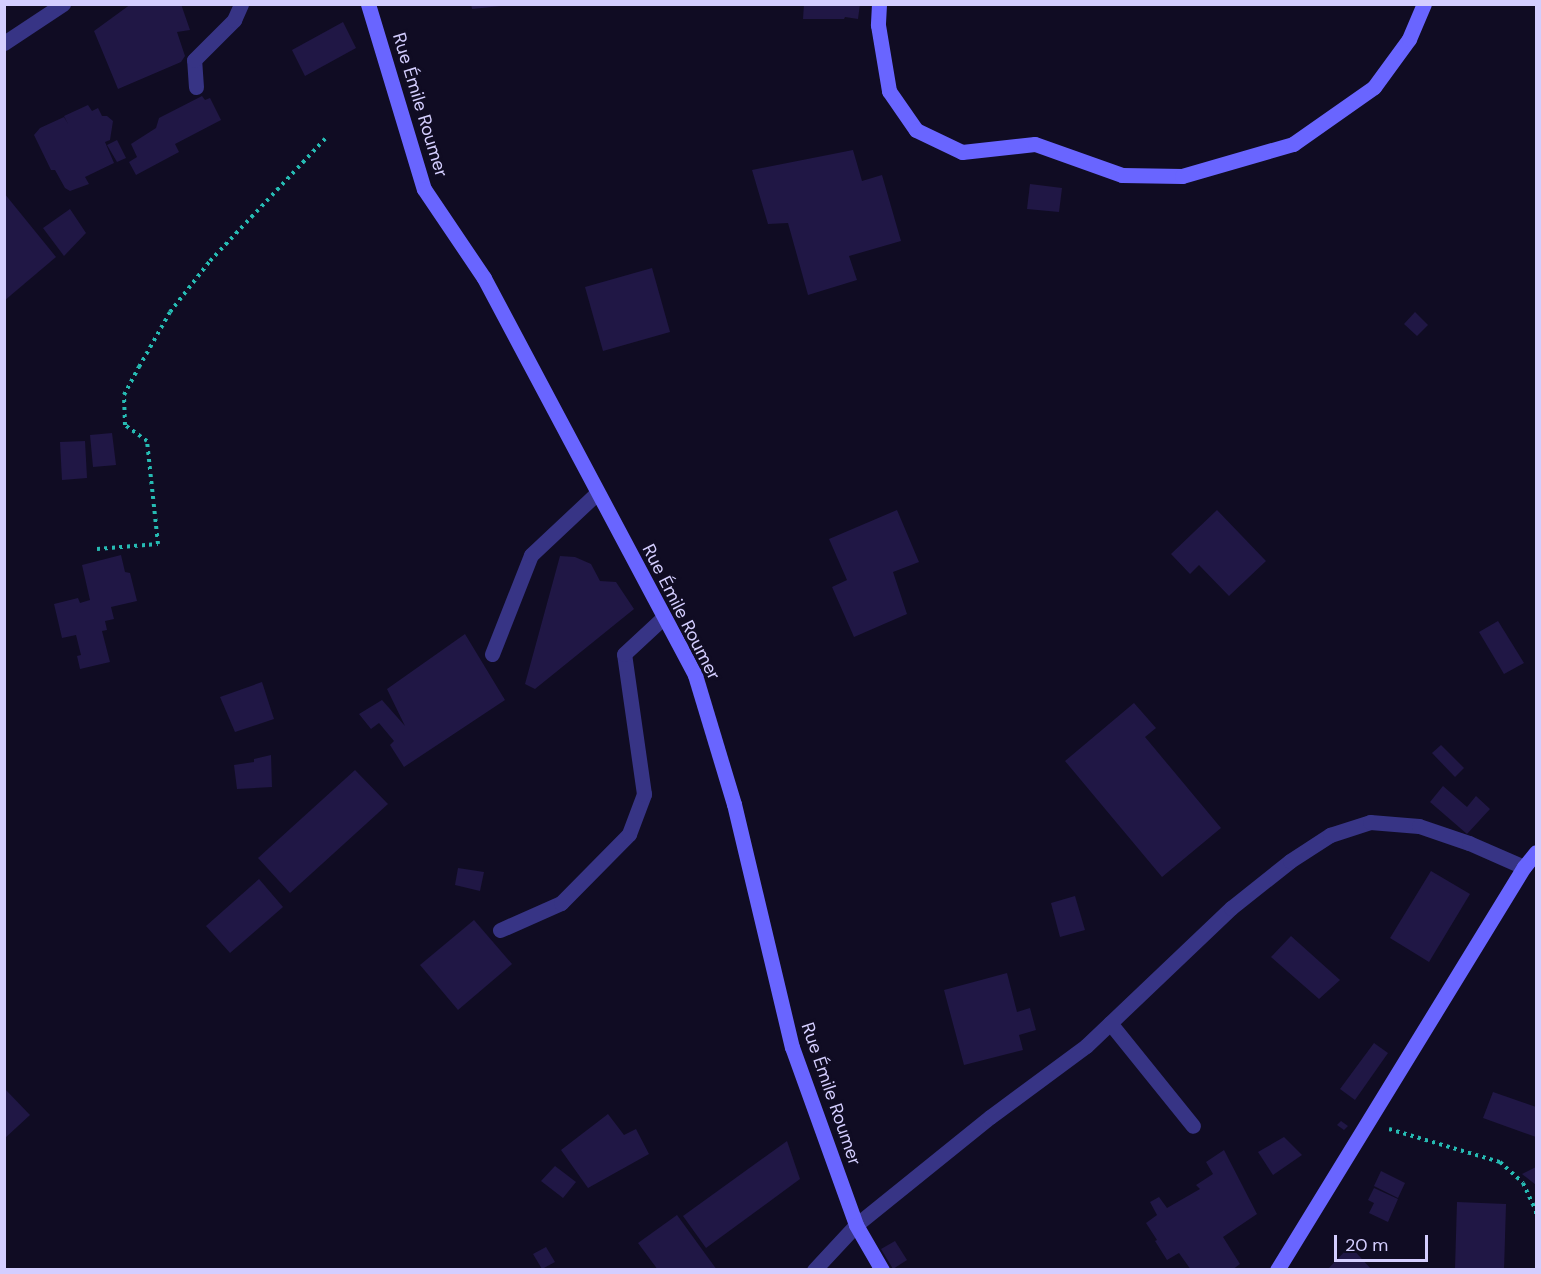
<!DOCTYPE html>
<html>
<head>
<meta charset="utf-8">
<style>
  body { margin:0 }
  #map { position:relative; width:1541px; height:1274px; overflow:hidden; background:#100c23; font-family:"DM Sans",sans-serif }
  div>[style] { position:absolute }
  .building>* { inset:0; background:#201745 }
  .path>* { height:4px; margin-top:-2px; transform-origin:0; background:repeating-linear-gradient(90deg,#26bbb3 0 3px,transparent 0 7.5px) }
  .lane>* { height:15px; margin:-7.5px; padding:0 7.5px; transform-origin:7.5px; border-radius:7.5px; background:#373485 }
  .street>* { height:15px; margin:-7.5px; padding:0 7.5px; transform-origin:7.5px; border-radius:7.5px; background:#373485 }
  .secondary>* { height:15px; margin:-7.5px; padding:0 7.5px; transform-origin:7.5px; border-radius:7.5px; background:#6965ff }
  span { translate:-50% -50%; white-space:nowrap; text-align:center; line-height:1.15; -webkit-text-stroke:6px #100c23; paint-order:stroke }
  .street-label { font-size:18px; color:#d4ceff }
  .frame { position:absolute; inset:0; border:6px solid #d4ceff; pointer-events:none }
  .scale { position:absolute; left:1334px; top:1235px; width:94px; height:27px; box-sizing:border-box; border:3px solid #d4ceff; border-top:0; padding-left:8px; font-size:18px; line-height:21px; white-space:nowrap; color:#d4ceff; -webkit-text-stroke:4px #100c23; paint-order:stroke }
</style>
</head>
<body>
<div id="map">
  <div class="building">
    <div style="clip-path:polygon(131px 4px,181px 4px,190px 30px,177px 32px,185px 56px,181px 62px,118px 89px,94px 31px)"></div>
    <div style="clip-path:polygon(471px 4px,501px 4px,501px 6px,472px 9px)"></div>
    <div style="clip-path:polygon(804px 4px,860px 4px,858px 19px,845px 17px,844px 19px,803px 19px)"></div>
    <div style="clip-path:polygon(343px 22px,356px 48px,305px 76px,292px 50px)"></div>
    <div style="clip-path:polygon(202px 96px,205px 100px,210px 98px,221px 120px,175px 144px,179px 152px,136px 175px,129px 162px,137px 157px,131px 144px,156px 128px,159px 118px)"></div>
    <div style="clip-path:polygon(88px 105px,92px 111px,98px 108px,102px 116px,107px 116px,113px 121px,110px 140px,105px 142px,114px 163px,85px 177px,89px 184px,70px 191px,65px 188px,55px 170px,51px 170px,34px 135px,40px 128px,64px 117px,68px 124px,64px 116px)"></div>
    <div style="clip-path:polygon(117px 140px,126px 158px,117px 162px,107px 145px)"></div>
    <div style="clip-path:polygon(853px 150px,862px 181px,882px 175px,901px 241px,849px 256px,857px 280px,808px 295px,788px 223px,768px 224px,752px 170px)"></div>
    <div style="clip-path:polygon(1030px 184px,1062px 188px,1059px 212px,1027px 209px)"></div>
    <div style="clip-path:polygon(4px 193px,56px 257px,4px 301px)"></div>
    <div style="clip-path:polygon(70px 209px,86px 233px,64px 256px,43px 228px)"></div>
    <div style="clip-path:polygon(652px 268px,670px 332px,603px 351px,585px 287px)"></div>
    <div style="clip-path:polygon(1415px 312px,1428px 325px,1417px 336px,1404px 324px)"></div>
    <div style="clip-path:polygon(112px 433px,116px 465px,93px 467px,90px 435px)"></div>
    <div style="clip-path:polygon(85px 441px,87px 478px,62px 480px,60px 442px)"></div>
    <div style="clip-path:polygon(897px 510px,919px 562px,893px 572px,907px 614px,854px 637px,832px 587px,847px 580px,829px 539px)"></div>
    <div style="clip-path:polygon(1217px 510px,1266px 561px,1229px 596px,1199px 565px,1190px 574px,1171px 554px)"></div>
    <div style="clip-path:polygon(121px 555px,125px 572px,130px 573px,137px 601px,111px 607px,114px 619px,105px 621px,107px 630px,102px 631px,110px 662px,80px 669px,77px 656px,81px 655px,76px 635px,62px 638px,54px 604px,78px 598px,80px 603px,90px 600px,82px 565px)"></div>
    <div style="clip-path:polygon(560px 556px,575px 557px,591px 564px,600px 581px,616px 582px,634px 609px,535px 689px,525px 684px)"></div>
    <div style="clip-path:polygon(1498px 621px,1524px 663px,1504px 674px,1479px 632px)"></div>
    <div style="clip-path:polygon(465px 634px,505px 700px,404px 767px,390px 745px,394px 741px,379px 723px,371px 729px,359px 714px,382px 700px,405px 726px,387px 689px)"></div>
    <div style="clip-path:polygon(262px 682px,274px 719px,235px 732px,220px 697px)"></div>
    <div style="clip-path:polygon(1134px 703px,1156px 728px,1145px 737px,1221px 828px,1162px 877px,1065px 761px)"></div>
    <div style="clip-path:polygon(1441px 745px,1464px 768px,1455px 777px,1432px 753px)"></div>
    <div style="clip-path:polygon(271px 755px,272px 787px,237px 789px,234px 765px,254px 762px,254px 759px)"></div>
    <div style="clip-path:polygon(355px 770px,388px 804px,290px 893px,258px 858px)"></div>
    <div style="clip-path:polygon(1443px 786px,1467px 807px,1476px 796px,1490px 809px,1467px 834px,1430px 802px)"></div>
    <div style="clip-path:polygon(458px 868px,484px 872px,480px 891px,455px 885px)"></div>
    <div style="clip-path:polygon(1431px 871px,1470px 894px,1429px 962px,1390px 938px)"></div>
    <div style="clip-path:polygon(259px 879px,283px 907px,230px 953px,206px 926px)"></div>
    <div style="clip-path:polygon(1075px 896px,1085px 930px,1060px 937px,1051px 903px)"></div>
    <div style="clip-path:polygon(474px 920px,512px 964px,458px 1010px,420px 965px)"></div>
    <div style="clip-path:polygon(1291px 936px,1340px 980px,1319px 999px,1271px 957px)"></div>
    <div style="clip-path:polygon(1007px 973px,1017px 1012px,1030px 1008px,1036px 1030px,1019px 1035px,1023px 1050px,964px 1065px,944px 990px)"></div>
    <div style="clip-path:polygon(1374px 1043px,1388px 1053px,1355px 1100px,1340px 1089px)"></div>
    <div style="clip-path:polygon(4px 1088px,30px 1115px,4px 1139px)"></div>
    <div style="clip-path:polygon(1493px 1092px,1536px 1107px,1536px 1137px,1483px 1118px)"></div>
    <div style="clip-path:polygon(608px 1114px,624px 1135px,636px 1129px,649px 1154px,588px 1188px,561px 1150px)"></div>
    <div style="clip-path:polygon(1341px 1121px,1348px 1126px,1344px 1130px,1337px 1125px)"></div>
    <div style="clip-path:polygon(1284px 1137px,1302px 1155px,1273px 1175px,1258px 1152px)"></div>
    <div style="clip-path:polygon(787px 1141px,800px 1179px,706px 1248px,683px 1216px)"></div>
    <div style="clip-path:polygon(1224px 1150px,1257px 1214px,1223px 1237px,1240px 1264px,1232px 1270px,1191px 1270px,1179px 1253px,1167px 1260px,1155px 1241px,1157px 1240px,1146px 1223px,1157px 1215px,1150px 1202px,1159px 1197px,1167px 1208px,1200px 1189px,1196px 1185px,1213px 1174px,1206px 1162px)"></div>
    <div style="clip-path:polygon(555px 1166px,576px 1182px,563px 1198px,541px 1181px)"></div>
    <div style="clip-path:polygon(1536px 1167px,1536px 1185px,1522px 1174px)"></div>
    <div style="clip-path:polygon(1381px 1171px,1405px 1183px,1398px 1198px,1374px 1186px)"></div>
    <div style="clip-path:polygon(1374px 1188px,1398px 1199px,1388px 1222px,1369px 1213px,1374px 1203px,1368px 1200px)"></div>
    <div style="clip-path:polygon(1457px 1202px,1506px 1204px,1504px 1270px,1455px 1269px)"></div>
    <div style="clip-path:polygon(677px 1215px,717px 1270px,658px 1270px,638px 1243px)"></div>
    <div style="clip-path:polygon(895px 1241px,907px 1260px,893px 1269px,881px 1249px)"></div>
    <div style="clip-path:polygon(1350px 1246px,1372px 1270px,1327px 1270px)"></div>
    <div style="clip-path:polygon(546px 1247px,555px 1262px,542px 1269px,533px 1254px)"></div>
  </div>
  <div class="path">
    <div style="left:97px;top:549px;width:61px;rotate:-4.7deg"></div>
    <div style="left:158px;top:544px;width:104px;rotate:-96.1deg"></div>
    <div style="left:147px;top:441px;width:27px;rotate:-144deg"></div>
    <div style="left:125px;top:425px;width:30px;rotate:-92deg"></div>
    <div style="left:124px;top:395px;width:32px;rotate:-62deg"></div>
    <div style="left:139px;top:367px;width:63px;rotate:-60.6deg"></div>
    <div style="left:170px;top:312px;width:65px;rotate:-51.9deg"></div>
    <div style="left:210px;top:261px;width:168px;rotate:-46.7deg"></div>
    <div style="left:1389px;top:1129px;width:116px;rotate:16.6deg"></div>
    <div style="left:1500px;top:1162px;width:31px;rotate:42deg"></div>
    <div style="left:1523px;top:1183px;width:31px;rotate:65deg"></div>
    <div style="left:1536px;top:1211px;width:6px;rotate:90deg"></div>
  </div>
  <div class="lane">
    <div style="left:196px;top:87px;width:27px;rotate:-94deg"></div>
    <div style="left:194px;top:60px;width:57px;rotate:-45deg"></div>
    <div style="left:234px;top:20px;width:17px;rotate:-66deg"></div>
    <div style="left:492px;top:654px;width:106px;rotate:-68.5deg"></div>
    <div style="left:531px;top:555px;width:91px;rotate:-43.2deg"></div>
    <div style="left:500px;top:930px;width:67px;rotate:-23.9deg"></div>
    <div style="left:561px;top:903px;width:97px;rotate:-45.4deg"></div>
    <div style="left:629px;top:834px;width:43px;rotate:-69.4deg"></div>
    <div style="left:644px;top:794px;width:141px;rotate:-98.1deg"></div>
    <div style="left:624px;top:654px;width:54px;rotate:-42.8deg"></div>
  </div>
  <div class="street">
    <div style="left:4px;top:43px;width:71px;rotate:-33.5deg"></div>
    <div style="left:1110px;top:1023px;width:132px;rotate:51.1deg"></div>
    <div style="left:814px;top:1270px;width:62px;rotate:-47deg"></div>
    <div style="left:856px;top:1225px;width:172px;rotate:-38.9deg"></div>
    <div style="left:990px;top:1117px;width:119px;rotate:-36.5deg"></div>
    <div style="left:1086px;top:1046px;width:200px;rotate:-43.6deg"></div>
    <div style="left:1231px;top:908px;width:75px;rotate:-38.5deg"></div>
    <div style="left:1290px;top:861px;width:48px;rotate:-33deg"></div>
    <div style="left:1330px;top:835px;width:42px;rotate:-18deg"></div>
    <div style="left:1370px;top:822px;width:49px;rotate:4.7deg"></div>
    <div style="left:1419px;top:826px;width:53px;rotate:18.8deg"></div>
    <div style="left:1469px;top:843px;width:60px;rotate:23.6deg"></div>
  </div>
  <div class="secondary">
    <div style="left:368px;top:4px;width:193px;rotate:73.2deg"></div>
    <div style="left:424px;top:189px;width:107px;rotate:56deg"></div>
    <div style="left:484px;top:278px;width:450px;rotate:62deg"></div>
    <div style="left:695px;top:675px;width:135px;rotate:73.2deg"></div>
    <div style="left:734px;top:804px;width:250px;rotate:76.6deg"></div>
    <div style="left:792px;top:1047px;width:189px;rotate:70.2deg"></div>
    <div style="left:856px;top:1225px;width:52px;rotate:60deg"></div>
    <div style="left:879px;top:4px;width:21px;rotate:93deg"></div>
    <div style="left:878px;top:25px;width:67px;rotate:80.5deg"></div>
    <div style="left:889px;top:91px;width:47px;rotate:55.3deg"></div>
    <div style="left:916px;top:130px;width:51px;rotate:25.6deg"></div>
    <div style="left:962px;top:152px;width:73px;rotate:-6.3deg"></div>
    <div style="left:1035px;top:144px;width:92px;rotate:19.6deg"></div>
    <div style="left:1122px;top:175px;width:60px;rotate:1deg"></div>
    <div style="left:1182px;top:176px;width:116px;rotate:-16.1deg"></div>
    <div style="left:1293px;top:144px;width:99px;rotate:-35.1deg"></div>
    <div style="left:1374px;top:87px;width:59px;rotate:-53.9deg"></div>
    <div style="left:1409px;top:39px;width:38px;rotate:-67deg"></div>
    <div style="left:1277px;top:1270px;width:473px;rotate:-58.5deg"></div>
    <div style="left:1524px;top:867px;width:19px;rotate:-51deg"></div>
  </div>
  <div class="street-label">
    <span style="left:420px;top:105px;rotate:73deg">Rue Émile Roumer</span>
    <span style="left:681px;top:612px;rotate:63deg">Rue Émile Roumer</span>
    <span style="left:831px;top:1094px;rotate:71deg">Rue Émile Roumer</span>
  </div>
  <div class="frame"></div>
  <div class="scale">20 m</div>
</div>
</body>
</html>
